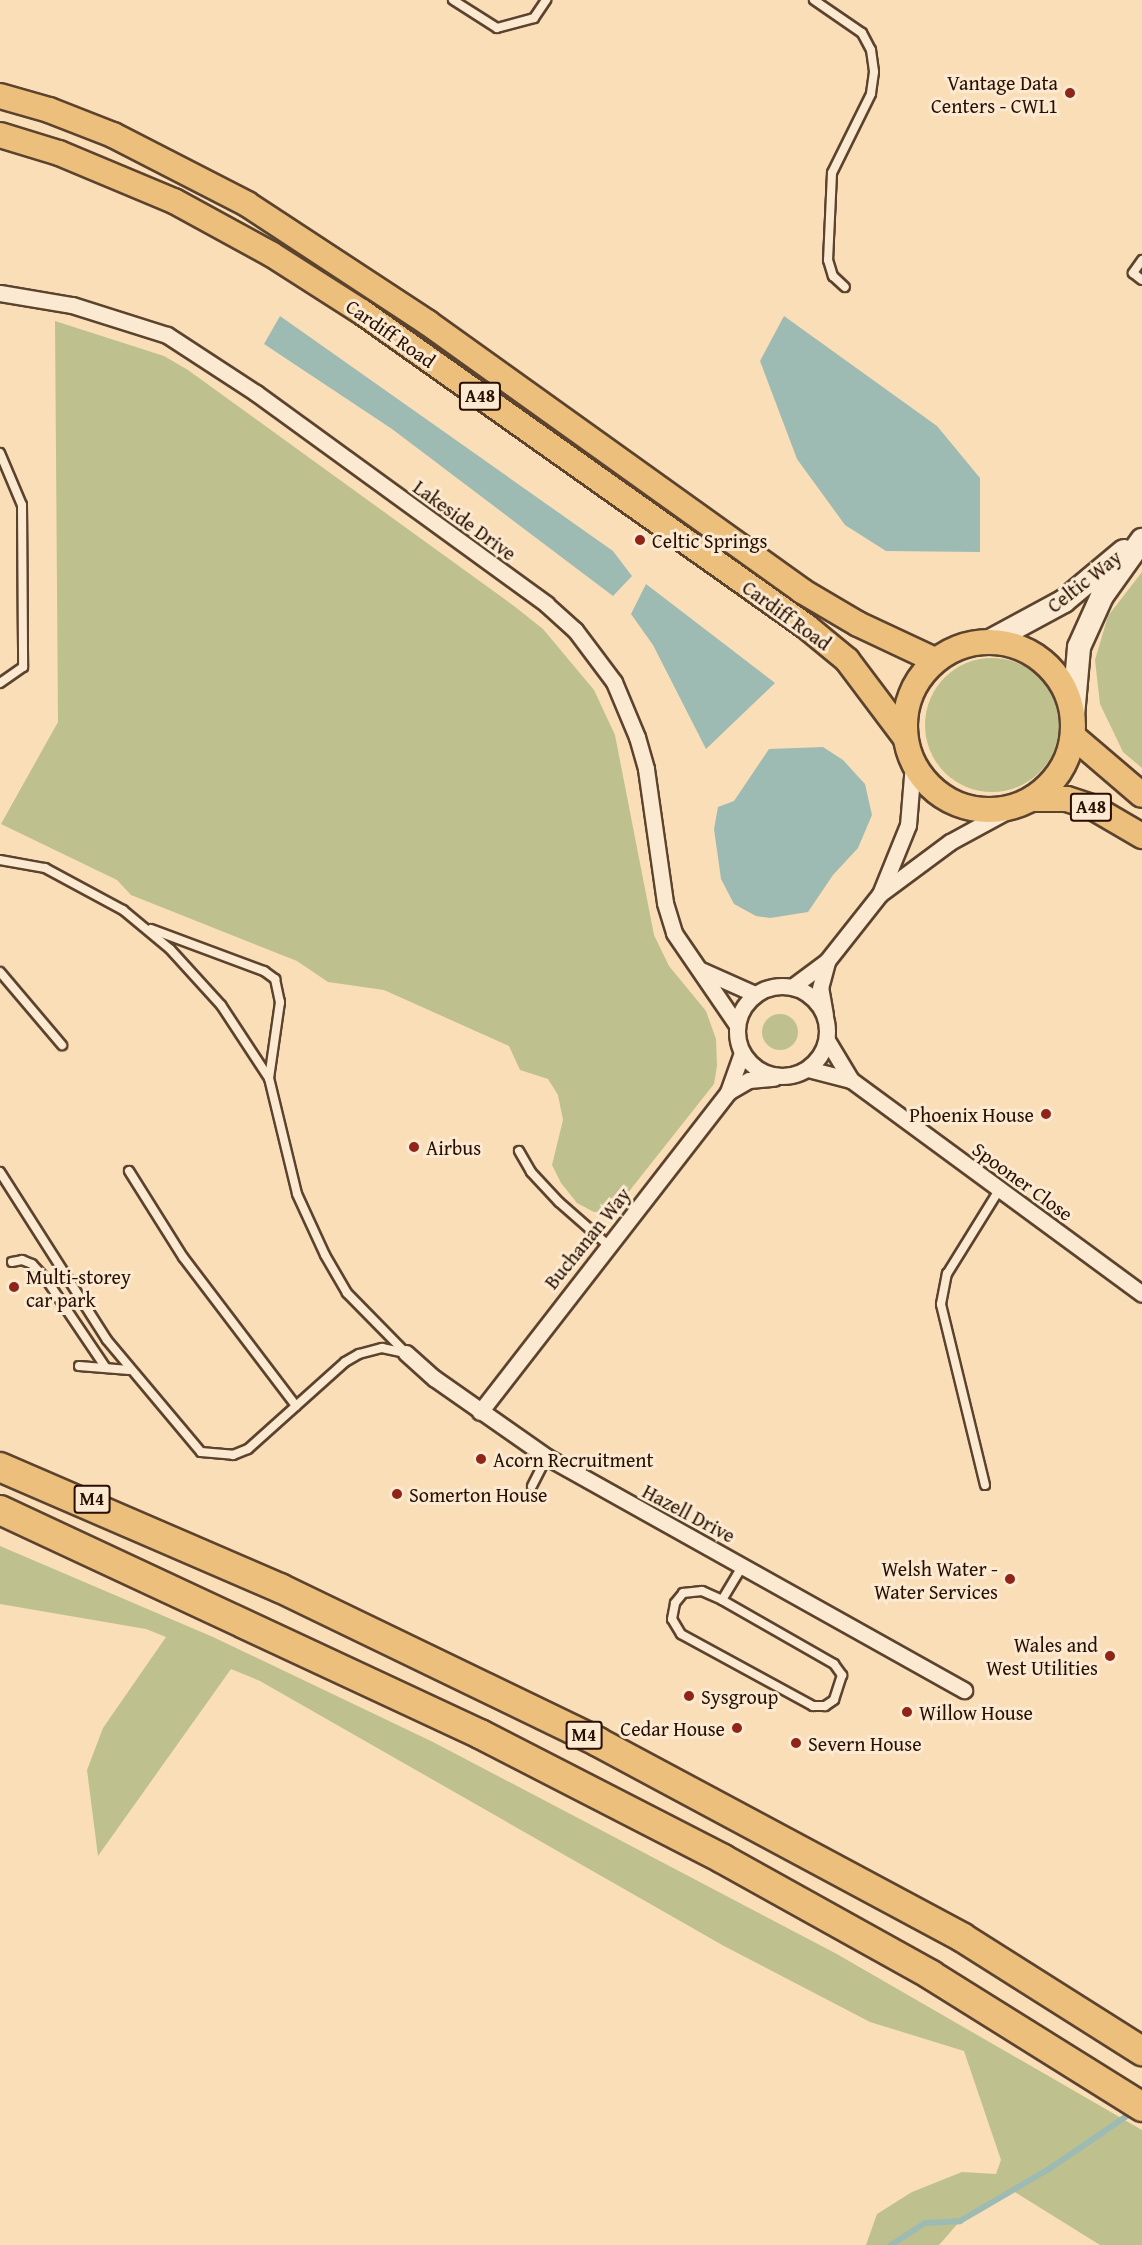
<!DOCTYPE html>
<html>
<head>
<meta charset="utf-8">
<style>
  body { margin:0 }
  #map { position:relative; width:1142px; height:2245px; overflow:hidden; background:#f9deb8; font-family:"Gentium Book Plus",serif }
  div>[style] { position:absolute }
  .green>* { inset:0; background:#bec18e }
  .round { border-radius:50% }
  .water>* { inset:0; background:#9ebbb3 }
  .stream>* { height:6px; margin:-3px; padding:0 3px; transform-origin:3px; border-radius:3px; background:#9ebbb3 }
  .roads { filter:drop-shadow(2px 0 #5c432e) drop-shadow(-2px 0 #5c432e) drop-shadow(0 2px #5c432e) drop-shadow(0 -2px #5c432e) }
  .lane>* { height:8px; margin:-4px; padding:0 4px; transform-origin:4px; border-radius:4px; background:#fbead1 }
  .street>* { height:15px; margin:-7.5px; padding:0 7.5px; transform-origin:7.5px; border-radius:7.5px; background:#fbead1 }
  .street>.ring { margin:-7.5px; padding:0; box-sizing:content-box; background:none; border:15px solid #fbead1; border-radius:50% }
  .secondary>* { height:22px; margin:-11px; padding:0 11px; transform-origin:11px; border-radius:11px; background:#fbead1 }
  .primary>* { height:24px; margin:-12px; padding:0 12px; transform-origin:12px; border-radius:12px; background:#ecbf7c }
  .primary>.ring { margin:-12px; padding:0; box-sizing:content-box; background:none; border:24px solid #ecbf7c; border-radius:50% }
  .highway>* { height:28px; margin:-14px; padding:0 14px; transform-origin:14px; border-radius:14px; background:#ecbf7c }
  .dots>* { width:16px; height:16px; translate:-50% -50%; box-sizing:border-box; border:3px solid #fbead1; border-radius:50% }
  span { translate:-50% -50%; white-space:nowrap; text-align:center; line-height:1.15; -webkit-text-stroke:6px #fbead1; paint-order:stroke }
  .shield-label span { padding:2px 4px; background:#fbead1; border:2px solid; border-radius:4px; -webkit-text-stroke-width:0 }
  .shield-label { font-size:18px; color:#280f00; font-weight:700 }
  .poi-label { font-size:20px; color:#280f00 }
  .right { translate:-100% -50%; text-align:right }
  .left { translate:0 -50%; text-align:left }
  .street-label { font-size:20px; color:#280f00 }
</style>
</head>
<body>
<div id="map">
  <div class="green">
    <div style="clip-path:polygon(55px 321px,164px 356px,188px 370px,514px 606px,543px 629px,594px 690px,615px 735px,654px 935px,669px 966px,706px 1011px,716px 1039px,717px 1066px,714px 1084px,619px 1204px,606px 1212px,594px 1212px,577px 1203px,561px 1183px,552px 1165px,563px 1120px,558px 1095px,548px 1079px,520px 1070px,509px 1046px,384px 990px,328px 982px,297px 961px,131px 895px,117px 880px,1px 824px,58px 722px)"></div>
    <div style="clip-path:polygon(1142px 572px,1142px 768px,1123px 752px,1100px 704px,1095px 660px,1108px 616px)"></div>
    <div class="round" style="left:925px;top:658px;width:134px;height:134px"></div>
    <div class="round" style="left:762px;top:1014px;width:36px;height:36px"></div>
    <div style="clip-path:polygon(0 1546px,213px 1637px,433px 1742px,835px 1953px,1142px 2130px,1142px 2245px,1100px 2245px,1013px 2191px,960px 2221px,939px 2245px,866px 2245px,877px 2214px,912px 2192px,962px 2172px,996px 2174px,1001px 2160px,964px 2051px,870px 2022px,724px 1946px,260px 1681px,231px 1669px,98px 1856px,87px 1770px,103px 1728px,166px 1637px,146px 1629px,0 1604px)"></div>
  </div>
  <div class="water">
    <div style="clip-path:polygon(280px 316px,613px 551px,632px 576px,613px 596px,392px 429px,264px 344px)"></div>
    <div style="clip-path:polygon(784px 316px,937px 426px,980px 478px,980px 552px,886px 551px,845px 525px,797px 459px,760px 361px)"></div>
    <div style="clip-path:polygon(646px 584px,775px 683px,706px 749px,653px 645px,631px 614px)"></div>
    <div style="clip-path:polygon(823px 747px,843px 760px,865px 784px,872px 815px,858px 848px,833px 875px,808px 912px,770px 918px,756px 916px,734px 904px,721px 879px,714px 829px,718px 807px,734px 801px,769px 749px)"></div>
  </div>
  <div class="stream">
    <div style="left:891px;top:2245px;width:40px;rotate:-32.9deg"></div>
    <div style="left:925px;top:2223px;width:35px;rotate:-3deg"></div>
    <div style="left:960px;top:2221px;width:103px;rotate:-30.3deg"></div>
    <div style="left:1049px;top:2169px;width:103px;rotate:-34.3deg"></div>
  </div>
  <div class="roads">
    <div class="lane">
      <div style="left:453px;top:0;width:52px;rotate:32.5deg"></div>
      <div style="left:497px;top:28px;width:38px;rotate:-15deg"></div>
      <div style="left:534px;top:18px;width:22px;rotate:-56deg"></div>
      <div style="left:814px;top:0;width:58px;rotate:34.5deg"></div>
      <div style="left:862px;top:33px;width:19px;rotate:62deg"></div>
      <div style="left:871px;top:50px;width:22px;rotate:82deg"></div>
      <div style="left:874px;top:72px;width:22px;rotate:98deg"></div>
      <div style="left:871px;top:94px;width:88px;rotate:116.3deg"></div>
      <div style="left:832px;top:173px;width:87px;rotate:92.6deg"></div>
      <div style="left:828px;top:260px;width:17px;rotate:73deg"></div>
      <div style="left:833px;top:276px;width:16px;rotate:43deg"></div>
      <div style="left:1142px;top:260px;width:16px;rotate:125deg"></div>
      <div style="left:1133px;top:273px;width:11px;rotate:38deg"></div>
      <div style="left:0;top:453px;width:56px;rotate:67.1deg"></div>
      <div style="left:22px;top:505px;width:162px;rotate:89.6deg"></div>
      <div style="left:23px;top:667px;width:28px;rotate:145deg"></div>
      <div style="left:0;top:860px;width:46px;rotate:10.1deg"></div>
      <div style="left:45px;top:868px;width:89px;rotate:28.3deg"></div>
      <div style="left:123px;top:910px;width:61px;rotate:39.7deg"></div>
      <div style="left:170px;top:949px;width:76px;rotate:47.7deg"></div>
      <div style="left:221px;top:1005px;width:87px;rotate:56.7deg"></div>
      <div style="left:269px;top:1078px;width:119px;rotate:76.4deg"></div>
      <div style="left:297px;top:1194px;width:67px;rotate:65.3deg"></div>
      <div style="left:325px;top:1255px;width:44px;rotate:59.9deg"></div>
      <div style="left:347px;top:1293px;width:84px;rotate:45.5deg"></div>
      <div style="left:151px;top:929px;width:121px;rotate:20.4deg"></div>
      <div style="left:264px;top:971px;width:14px;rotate:36deg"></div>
      <div style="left:275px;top:979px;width:24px;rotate:78deg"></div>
      <div style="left:280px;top:1002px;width:77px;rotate:98.2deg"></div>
      <div style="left:0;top:972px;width:96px;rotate:49.7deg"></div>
      <div style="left:519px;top:1151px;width:24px;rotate:60deg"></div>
      <div style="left:531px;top:1172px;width:41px;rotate:47deg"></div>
      <div style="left:559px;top:1202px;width:64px;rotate:41.2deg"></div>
      <div style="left:129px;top:1171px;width:102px;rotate:57.9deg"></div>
      <div style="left:183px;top:1257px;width:187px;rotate:52.8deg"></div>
      <div style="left:0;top:1172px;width:199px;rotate:57.5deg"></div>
      <div style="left:107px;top:1340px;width:146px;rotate:50deg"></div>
      <div style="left:201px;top:1452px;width:32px;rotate:5deg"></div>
      <div style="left:233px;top:1455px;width:16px;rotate:-22deg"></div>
      <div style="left:248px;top:1449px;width:130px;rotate:-41.9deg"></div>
      <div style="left:345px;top:1362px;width:16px;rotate:-30deg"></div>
      <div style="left:359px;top:1354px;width:24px;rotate:-15deg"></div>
      <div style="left:382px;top:1348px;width:24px;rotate:12deg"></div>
      <div style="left:12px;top:1262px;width:10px;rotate:-11deg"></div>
      <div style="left:22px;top:1260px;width:11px;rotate:22deg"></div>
      <div style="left:32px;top:1264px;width:21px;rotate:47deg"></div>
      <div style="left:46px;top:1279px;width:107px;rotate:56deg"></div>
      <div style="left:79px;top:1366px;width:50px;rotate:4.6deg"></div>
      <div style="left:985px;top:1485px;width:186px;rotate:-103.7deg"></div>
      <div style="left:941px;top:1304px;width:31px;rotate:-79deg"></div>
      <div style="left:947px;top:1274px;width:99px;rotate:-58.2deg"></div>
      <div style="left:532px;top:1486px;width:33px;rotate:-63deg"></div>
      <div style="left:722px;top:1600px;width:129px;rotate:29.7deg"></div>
      <div style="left:834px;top:1664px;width:14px;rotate:54deg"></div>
      <div style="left:842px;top:1675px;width:26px;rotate:108deg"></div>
      <div style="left:834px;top:1700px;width:11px;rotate:146deg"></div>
      <div style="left:825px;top:1706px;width:12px;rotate:180deg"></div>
      <div style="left:813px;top:1706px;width:150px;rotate:-151.4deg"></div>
      <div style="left:681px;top:1634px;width:17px;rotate:-121deg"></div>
      <div style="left:672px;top:1619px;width:16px;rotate:-79deg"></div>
      <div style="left:675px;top:1603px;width:13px;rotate:-51deg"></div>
      <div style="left:683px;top:1593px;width:19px;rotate:-6deg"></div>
      <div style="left:702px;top:1591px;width:22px;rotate:24deg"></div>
      <div style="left:722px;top:1600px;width:41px;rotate:-59deg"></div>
    </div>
    <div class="street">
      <div style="left:0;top:293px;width:73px;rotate:9.5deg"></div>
      <div style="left:72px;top:305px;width:100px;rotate:17.5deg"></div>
      <div style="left:167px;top:335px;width:106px;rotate:33.1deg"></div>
      <div style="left:256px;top:393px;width:359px;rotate:36deg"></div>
      <div style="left:546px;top:604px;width:39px;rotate:42deg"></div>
      <div style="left:575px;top:630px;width:65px;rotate:53.1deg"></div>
      <div style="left:614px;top:682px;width:60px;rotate:67.3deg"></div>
      <div style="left:637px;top:737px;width:33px;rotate:74deg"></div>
      <div style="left:646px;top:769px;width:135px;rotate:81.9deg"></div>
      <div style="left:665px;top:903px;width:31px;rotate:73deg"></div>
      <div style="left:674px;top:933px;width:112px;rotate:55.6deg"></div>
      <div style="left:880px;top:894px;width:74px;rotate:-67.9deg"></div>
      <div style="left:908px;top:825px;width:61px;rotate:-85.3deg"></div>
      <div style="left:701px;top:970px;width:59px;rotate:24deg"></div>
      <div class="ring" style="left:737px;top:986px;width:75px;height:75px"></div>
      <div style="left:792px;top:987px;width:44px;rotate:-36.6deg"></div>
      <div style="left:825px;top:1015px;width:27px;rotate:-100deg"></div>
      <div style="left:820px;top:988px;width:28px;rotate:-75deg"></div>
      <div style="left:827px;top:961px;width:85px;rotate:-51.7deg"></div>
      <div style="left:880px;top:894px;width:87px;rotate:-36.6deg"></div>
      <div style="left:950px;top:842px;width:75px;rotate:-28.6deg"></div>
      <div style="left:827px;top:1040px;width:47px;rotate:59deg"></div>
      <div style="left:851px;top:1080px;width:361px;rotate:36.3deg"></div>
      <div style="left:808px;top:1069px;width:44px;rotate:14.3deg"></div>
      <div style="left:728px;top:1092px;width:24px;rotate:-30deg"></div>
      <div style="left:749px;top:1080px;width:25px;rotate:-5deg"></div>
      <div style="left:406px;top:1353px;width:38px;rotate:42deg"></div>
      <div style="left:434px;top:1378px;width:138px;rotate:35deg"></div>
      <div style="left:547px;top:1457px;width:478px;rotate:29.2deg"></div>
      <div style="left:480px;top:1412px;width:405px;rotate:-52.2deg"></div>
      <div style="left:728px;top:1092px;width:41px;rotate:-70.3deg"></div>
    </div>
    <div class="secondary">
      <div style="left:992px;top:640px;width:82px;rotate:-28.4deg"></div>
      <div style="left:1064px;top:601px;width:78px;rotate:-39.8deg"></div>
      <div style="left:1073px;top:716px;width:69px;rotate:-85deg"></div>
      <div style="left:1079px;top:647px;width:56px;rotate:-65.7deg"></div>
      <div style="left:1102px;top:596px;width:69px;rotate:-54.5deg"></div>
    </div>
    <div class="primary">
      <div style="left:0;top:96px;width:51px;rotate:15.9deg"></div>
      <div style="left:49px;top:110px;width:69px;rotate:21.3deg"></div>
      <div style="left:113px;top:135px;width:151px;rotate:27.2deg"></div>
      <div style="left:247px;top:204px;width:217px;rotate:33.3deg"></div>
      <div style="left:428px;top:323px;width:460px;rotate:35.6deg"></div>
      <div style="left:802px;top:591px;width:65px;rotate:30.5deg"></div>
      <div style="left:858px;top:624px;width:85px;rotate:25.1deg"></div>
      <div style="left:0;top:135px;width:62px;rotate:17deg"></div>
      <div style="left:59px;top:153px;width:125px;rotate:22.7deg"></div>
      <div style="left:174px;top:201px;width:111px;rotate:28.7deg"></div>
      <div style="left:271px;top:254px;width:108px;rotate:32.5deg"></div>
      <div style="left:362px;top:312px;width:545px;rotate:35.29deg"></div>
      <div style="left:807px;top:627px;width:52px;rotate:39.5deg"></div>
      <div style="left:847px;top:660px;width:96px;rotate:53deg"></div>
      <div class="ring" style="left:905px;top:642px;width:144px;height:144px"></div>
      <div style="left:1074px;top:737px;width:89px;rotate:40.5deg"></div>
      <div style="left:1033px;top:799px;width:34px"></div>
      <div style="left:1067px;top:799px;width:28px;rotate:18deg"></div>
      <div style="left:1094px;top:808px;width:56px;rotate:30.3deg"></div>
    </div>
    <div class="highway">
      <div style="left:0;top:1467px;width:305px;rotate:23.4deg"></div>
      <div style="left:280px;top:1588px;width:353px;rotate:25.8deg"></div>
      <div style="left:598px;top:1742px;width:414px;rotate:28.2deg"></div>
      <div style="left:963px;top:1938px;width:212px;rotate:32.3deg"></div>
      <div style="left:0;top:1510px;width:530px;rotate:25.02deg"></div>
      <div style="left:480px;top:1734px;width:273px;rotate:27.2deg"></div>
      <div style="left:723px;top:1859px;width:238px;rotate:29.1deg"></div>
      <div style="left:931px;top:1975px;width:249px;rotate:32deg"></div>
    </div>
  </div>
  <div class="dots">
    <div style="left:1070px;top:93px;background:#8f2418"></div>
    <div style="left:640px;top:540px;background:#8f2418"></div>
    <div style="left:1046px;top:1114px;background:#8f2418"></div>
    <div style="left:414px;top:1147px;background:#8f2418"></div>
    <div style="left:14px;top:1287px;background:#8f2418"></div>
    <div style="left:481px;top:1459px;background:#8f2418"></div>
    <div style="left:397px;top:1494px;background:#8f2418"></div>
    <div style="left:1010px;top:1579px;background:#8f2418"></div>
    <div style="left:1110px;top:1656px;background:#8f2418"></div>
    <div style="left:689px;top:1696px;background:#8f2418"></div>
    <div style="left:907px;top:1712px;background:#8f2418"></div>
    <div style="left:737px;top:1728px;background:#8f2418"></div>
    <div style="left:796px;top:1743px;background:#8f2418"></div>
  </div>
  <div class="shield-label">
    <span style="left:480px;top:396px">A48</span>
    <span style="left:1091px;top:807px">A48</span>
    <span style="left:92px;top:1499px">M4</span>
    <span style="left:584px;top:1735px">M4</span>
  </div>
  <div class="poi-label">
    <span class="right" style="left:1058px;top:94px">Vantage Data<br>Centers - CWL1</span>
    <span class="left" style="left:652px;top:540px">Celtic Springs</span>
    <span class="right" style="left:1034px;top:1114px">Phoenix House</span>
    <span class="left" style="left:426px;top:1147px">Airbus</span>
    <span class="left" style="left:26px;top:1288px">Multi-storey<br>car park</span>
    <span class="left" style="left:493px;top:1459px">Acorn Recruitment</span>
    <span class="left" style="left:409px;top:1494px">Somerton House</span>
    <span class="right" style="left:998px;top:1580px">Welsh Water -<br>Water Services</span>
    <span class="right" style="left:1098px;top:1656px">Wales and<br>West Utilities</span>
    <span class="left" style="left:701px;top:1696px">Sysgroup</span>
    <span class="left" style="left:919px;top:1712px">Willow House</span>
    <span class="right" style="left:725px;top:1728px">Cedar House</span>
    <span class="left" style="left:808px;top:1743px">Severn House</span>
  </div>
  <div class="street-label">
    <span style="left:391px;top:333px;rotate:35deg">Cardiff Road</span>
    <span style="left:465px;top:520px;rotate:36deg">Lakeside Drive</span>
    <span style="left:1084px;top:581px;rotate:-38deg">Celtic Way</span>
    <span style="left:787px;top:615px;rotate:36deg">Cardiff Road</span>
    <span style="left:1023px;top:1181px;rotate:36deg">Spooner Close</span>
    <span style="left:587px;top:1238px;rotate:-51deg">Buchanan Way</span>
    <span style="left:689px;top:1513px;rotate:28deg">Hazell Drive</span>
  </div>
</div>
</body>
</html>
